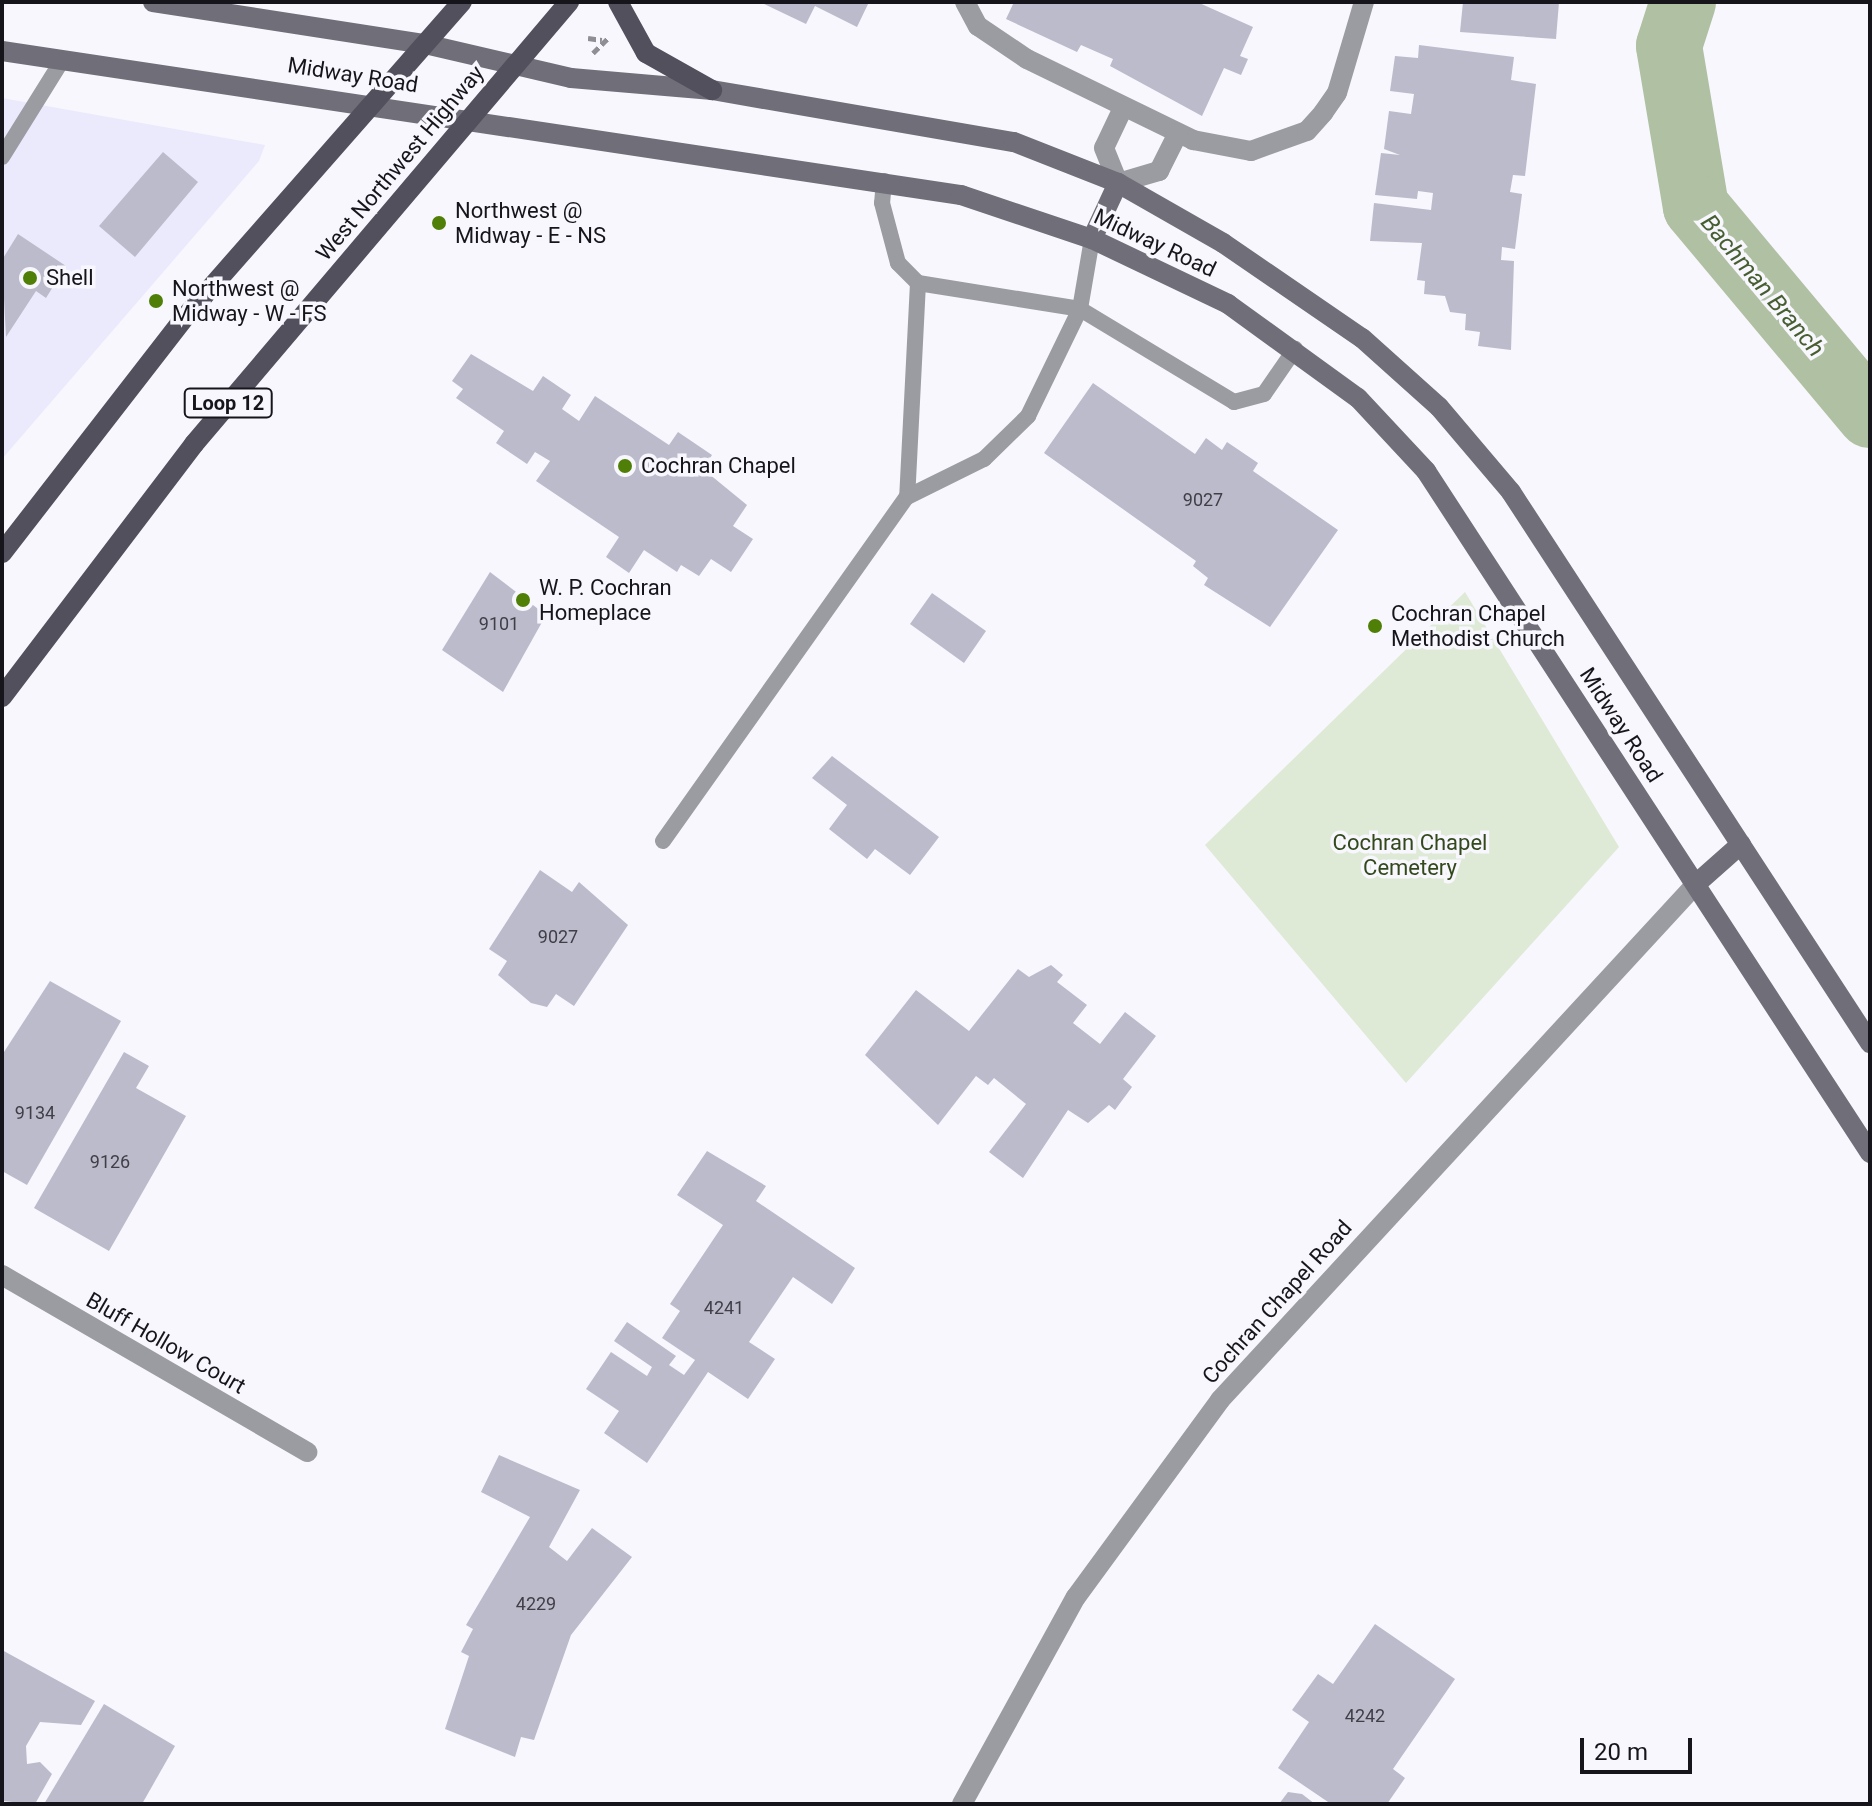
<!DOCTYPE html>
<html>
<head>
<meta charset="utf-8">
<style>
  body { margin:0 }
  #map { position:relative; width:1872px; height:1806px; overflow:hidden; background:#f7f7fd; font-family:Roboto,sans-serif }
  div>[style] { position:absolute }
  .built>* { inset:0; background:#ebeafd }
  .green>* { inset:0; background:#deead5 }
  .river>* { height:66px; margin:-33px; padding:0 33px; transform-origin:33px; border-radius:33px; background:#b0c0a2 }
  .building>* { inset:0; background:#bcbbcb }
  .path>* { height:5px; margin-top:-2.5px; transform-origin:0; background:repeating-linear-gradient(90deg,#8e8e94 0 8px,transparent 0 12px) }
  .lane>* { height:16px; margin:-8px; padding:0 8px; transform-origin:8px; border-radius:8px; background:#9b9ba2 }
  .street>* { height:20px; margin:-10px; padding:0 10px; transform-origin:10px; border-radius:10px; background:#9b9ba2 }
  .secondary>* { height:20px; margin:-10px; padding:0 10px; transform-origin:10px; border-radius:10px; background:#706f79 }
  .primary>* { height:20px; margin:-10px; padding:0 10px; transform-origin:10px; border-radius:10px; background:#51505c }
  .dots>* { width:22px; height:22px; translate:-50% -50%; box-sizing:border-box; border:4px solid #f7f7fd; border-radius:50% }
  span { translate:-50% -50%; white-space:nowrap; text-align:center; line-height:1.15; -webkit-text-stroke:7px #f7f7fd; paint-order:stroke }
  .number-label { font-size:18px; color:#403e47 }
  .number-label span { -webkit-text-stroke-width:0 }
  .shield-label span { padding:2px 6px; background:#f7f7fd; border:2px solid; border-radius:6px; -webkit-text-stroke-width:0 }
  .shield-label { font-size:20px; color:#16151b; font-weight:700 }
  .street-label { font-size:22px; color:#16151b }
  .poi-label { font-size:22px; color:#16151b }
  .left { translate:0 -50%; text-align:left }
  .park-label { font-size:22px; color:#33491c }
  .water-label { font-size:24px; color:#475e31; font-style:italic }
  .frame { position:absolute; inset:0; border:4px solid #16151b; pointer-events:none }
  .scale { position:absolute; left:1580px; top:1738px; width:112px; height:36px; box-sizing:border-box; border:4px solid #16151b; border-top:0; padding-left:10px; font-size:24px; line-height:28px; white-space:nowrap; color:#16151b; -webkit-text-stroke:6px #f7f7fd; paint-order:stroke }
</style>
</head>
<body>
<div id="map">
  <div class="built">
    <div style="clip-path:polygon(2px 98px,265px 145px,259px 161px,2px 459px)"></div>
  </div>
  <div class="green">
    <div style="clip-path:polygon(1465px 592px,1619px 847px,1406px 1083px,1205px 845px)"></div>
  </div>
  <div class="river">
    <div style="left:1683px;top:2px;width:46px;rotate:107.7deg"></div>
    <div style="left:1669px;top:46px;width:163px;rotate:80.5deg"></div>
    <div style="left:1696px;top:207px;width:271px;rotate:50.1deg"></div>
  </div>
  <div class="building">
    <div style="clip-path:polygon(760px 2px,869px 2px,857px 27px,815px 6px,806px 24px)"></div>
    <div style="clip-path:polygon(1014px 2px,1197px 2px,1253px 27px,1240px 56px,1248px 59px,1241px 75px,1224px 68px,1202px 116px,1110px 66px,1113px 59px,1081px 45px,1077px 52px,1006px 19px)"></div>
    <div style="clip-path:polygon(1463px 2px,1559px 2px,1556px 39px,1460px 32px)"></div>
    <div style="clip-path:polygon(1419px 45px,1514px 57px,1511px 80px,1536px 84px,1525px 176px,1513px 175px,1510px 192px,1522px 194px,1515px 249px,1502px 247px,1501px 260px,1514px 261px,1511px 350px,1478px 346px,1480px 332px,1465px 330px,1466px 314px,1450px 312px,1445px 296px,1424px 294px,1425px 281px,1417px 280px,1422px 243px,1370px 241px,1374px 203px,1431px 210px,1433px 193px,1418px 191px,1417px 199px,1375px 195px,1381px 153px,1400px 155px,1384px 149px,1389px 111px,1411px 114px,1414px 94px,1390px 91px,1395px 56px,1418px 58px)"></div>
    <div style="clip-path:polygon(163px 152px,198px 182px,135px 257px,99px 226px)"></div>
    <div style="clip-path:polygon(18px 234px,66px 266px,46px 298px,36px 291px,6px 337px,2px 260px)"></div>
    <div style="clip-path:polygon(471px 354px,533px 391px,543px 376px,571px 395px,562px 409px,579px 421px,595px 396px,669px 445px,678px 432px,712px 455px,703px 469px,747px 505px,733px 526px,753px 539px,731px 572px,711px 559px,699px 576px,681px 565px,677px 572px,644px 550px,629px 573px,606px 557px,619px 537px,536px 481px,550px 461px,535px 452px,527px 464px,496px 443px,504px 431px,456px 398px,463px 389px,452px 381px)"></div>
    <div style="clip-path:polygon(1093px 383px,1195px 454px,1206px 438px,1222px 450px,1227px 442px,1258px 463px,1253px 471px,1338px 530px,1270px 627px,1204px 585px,1208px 578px,1193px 566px,1196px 561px,1044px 453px)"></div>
    <div style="clip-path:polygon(490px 572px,546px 615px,503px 692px,442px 650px)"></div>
    <div style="clip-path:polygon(932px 593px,986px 631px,964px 663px,910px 624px)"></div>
    <div style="clip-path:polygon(832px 756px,939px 837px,910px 875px,875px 849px,867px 859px,829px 829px,847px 805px,812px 778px)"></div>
    <div style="clip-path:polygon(540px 870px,572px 892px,579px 882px,628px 925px,574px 1006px,556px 994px,547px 1007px,531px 1003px,498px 975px,507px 961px,489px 949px)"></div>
    <div style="clip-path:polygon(1051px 965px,1063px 975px,1057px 982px,1087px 1005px,1073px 1023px,1100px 1044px,1125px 1012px,1156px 1036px,1123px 1079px,1132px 1087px,1115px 1110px,1109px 1105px,1088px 1123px,1068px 1110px,1023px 1178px,989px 1152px,1026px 1104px,994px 1078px,988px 1085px,976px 1076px,938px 1125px,865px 1055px,916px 990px,969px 1031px,1018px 969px,1029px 977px)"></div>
    <div style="clip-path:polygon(50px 981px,121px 1021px,27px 1185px,2px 1171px,2px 1055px)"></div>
    <div style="clip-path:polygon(124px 1052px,149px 1066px,136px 1088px,186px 1116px,109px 1251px,34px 1208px)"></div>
    <div style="clip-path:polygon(707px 1151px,766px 1186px,756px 1201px,855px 1268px,832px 1304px,793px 1277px,749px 1342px,775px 1359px,748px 1399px,708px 1372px,647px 1463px,604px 1433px,619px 1411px,586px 1389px,611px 1352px,647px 1376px,652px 1367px,614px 1341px,627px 1322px,676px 1356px,669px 1365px,684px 1375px,695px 1360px,662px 1338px,680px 1311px,670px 1304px,723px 1225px,677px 1195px)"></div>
    <div style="clip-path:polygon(499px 1455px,580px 1490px,549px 1547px,567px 1561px,592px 1528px,632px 1557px,571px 1635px,534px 1740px,521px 1737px,515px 1757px,445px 1729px,469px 1656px,461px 1652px,473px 1629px,466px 1625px,530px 1517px,481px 1492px)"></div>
    <div style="clip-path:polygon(1375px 1624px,1455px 1679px,1393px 1769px,1405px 1778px,1387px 1804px,1331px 1804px,1278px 1768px,1309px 1722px,1292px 1710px,1318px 1674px,1333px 1684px)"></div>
    <div style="clip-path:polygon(2px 1650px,95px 1701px,81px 1725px,40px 1722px,26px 1746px,27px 1764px,40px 1762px,52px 1774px,35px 1804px,2px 1801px)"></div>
    <div style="clip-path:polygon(104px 1704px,175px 1746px,142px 1804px,44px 1804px)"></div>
    <div style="clip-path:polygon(1288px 1792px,1302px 1794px,1315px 1804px,1279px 1804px)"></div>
  </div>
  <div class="path">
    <div style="left:588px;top:38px;width:14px;rotate:8deg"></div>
    <div style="left:593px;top:53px;width:21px;rotate:-45deg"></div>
  </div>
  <div class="lane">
    <div style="left:2px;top:157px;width:115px;rotate:-58.1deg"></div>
    <div style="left:884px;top:181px;width:22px;rotate:95deg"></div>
    <div style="left:882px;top:203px;width:62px;rotate:75.1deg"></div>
    <div style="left:898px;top:263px;width:28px;rotate:45deg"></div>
    <div style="left:918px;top:283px;width:214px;rotate:92.9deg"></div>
    <div style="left:918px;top:283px;width:164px;rotate:9.1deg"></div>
    <div style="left:1080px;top:309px;width:180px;rotate:31.1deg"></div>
    <div style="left:1234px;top:402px;width:31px;rotate:-15deg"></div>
    <div style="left:1264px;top:394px;width:55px;rotate:-55.4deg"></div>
    <div style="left:663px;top:841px;width:422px;rotate:-54.7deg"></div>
    <div style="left:907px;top:497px;width:86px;rotate:-26.3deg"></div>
    <div style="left:984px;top:459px;width:62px;rotate:-44.3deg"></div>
    <div style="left:1028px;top:416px;width:119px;rotate:-64.1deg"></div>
    <div style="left:1080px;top:309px;width:71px;rotate:-80.3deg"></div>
  </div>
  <div class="street">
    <div style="left:965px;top:2px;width:27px;rotate:62deg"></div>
    <div style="left:978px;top:26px;width:59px;rotate:34deg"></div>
    <div style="left:1027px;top:59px;width:185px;rotate:26deg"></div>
    <div style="left:1193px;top:140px;width:59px;rotate:10.7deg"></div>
    <div style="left:1251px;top:151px;width:59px;rotate:-19.7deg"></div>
    <div style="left:1307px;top:131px;width:24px;rotate:-48deg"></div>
    <div style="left:1323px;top:113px;width:24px;rotate:-55deg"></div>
    <div style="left:1337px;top:93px;width:95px;rotate:-73.5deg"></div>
    <div style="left:1123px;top:108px;width:44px;rotate:115.4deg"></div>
    <div style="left:1104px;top:148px;width:38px;rotate:68deg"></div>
    <div style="left:1118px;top:183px;width:43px;rotate:-16.3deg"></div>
    <div style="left:1159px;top:171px;width:42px;rotate:-63.4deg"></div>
    <div style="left:2px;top:1275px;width:353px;rotate:30.1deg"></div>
    <div style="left:962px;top:1804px;width:236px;rotate:-61.2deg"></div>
    <div style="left:1076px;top:1597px;width:244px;rotate:-53.8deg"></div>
    <div style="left:1220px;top:1400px;width:702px;rotate:-47.31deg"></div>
  </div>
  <div class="secondary">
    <div style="left:153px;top:2px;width:275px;rotate:8.8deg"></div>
    <div style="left:425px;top:44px;width:150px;rotate:13.1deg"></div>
    <div style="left:571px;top:78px;width:142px;rotate:4.9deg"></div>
    <div style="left:712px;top:90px;width:306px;rotate:9.8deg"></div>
    <div style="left:1014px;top:142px;width:112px;rotate:21.5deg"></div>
    <div style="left:1118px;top:183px;width:121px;rotate:29.7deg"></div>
    <div style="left:1223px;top:243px;width:168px;rotate:34.4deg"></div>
    <div style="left:1362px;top:338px;width:103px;rotate:41.9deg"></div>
    <div style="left:1439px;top:407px;width:111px;rotate:49.7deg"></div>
    <div style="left:1511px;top:492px;width:658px;rotate:56.91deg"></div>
    <div style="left:2px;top:51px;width:970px;rotate:8.54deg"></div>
    <div style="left:961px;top:195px;width:138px;rotate:18.6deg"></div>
    <div style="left:1092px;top:239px;width:151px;rotate:25.5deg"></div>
    <div style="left:1228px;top:304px;width:160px;rotate:35.9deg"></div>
    <div style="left:1358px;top:398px;width:100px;rotate:47deg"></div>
    <div style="left:1426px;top:471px;width:814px;rotate:56.93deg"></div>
    <div style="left:1092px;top:239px;width:62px;rotate:-65.1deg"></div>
    <div style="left:1696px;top:884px;width:60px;rotate:-41.6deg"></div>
  </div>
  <div class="primary">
    <div style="left:618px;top:2px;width:58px;rotate:61.2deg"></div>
    <div style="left:646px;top:53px;width:76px;rotate:29.3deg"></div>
    <div style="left:2px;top:553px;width:300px;rotate:-52.2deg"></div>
    <div style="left:186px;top:316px;width:418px;rotate:-48.7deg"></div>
    <div style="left:2px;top:697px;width:318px;rotate:-52.8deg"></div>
    <div style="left:194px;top:444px;width:580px;rotate:-49.69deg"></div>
  </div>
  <div class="dots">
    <div style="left:439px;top:223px;background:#507f08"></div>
    <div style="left:30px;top:278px;background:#507f08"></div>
    <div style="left:156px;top:301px;background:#507f08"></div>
    <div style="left:625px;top:466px;background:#507f08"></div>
    <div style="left:523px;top:600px;background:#507f08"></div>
    <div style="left:1375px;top:626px;background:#507f08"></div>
  </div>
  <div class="number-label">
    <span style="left:1203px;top:500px">9027</span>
    <span style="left:499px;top:624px">9101</span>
    <span style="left:558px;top:937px">9027</span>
    <span style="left:35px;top:1113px">9134</span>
    <span style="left:110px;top:1162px">9126</span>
    <span style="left:724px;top:1308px">4241</span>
    <span style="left:536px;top:1604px">4229</span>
    <span style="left:1365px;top:1716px">4242</span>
  </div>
  <div class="shield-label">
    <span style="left:228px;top:403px">Loop 12</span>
  </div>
  <div class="street-label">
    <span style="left:353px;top:75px;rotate:9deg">Midway Road</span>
    <span style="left:400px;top:163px;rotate:-50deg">West Northwest Highway</span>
    <span style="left:1155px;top:243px;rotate:25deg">Midway Road</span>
    <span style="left:1621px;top:725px;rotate:57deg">Midway Road</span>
    <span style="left:1277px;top:1302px;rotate:-48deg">Cochran Chapel Road</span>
    <span style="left:166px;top:1343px;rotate:30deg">Bluff Hollow Court</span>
  </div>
  <div class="poi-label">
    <span class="left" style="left:455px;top:223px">Northwest @<br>Midway - E - NS</span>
    <span class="left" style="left:46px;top:278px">Shell</span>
    <span class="left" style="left:172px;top:301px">Northwest @<br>Midway - W - FS</span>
    <span class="left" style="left:641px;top:466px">Cochran Chapel</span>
    <span class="left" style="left:539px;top:600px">W. P. Cochran<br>Homeplace</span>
    <span class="left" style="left:1391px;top:626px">Cochran Chapel<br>Methodist Church</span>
  </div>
  <div class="park-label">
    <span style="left:1410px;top:855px">Cochran Chapel<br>Cemetery</span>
  </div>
  <div class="water-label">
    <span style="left:1762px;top:286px;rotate:50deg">Bachman Branch</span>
  </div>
  <div class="frame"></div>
  <div class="scale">20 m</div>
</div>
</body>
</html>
